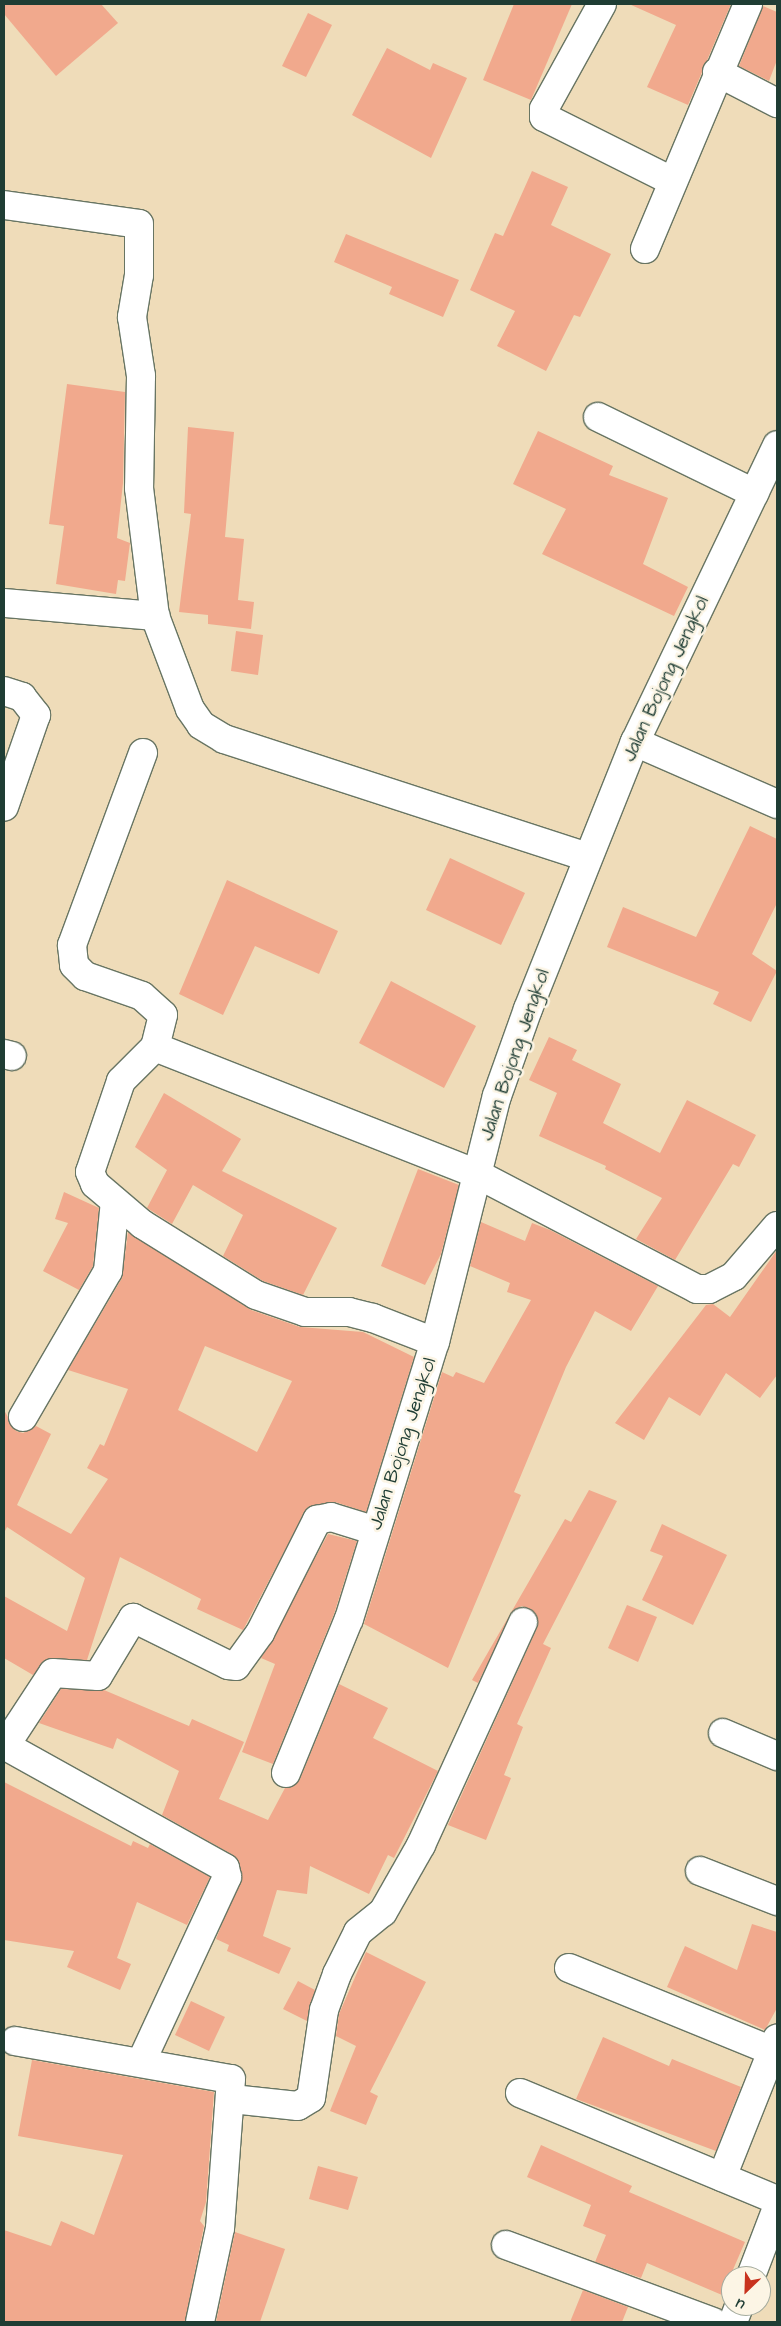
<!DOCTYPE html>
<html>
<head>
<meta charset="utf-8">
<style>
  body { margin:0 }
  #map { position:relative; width:781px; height:2326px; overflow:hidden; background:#efdcb9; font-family:"Architects Daughter",sans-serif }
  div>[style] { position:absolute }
  .building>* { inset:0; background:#f1a98d }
  .roads { filter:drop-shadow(1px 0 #687563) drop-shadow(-1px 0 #687563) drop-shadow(0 1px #687563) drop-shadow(0 -1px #687563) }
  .minor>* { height:28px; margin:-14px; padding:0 14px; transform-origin:14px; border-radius:14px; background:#fff }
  span { translate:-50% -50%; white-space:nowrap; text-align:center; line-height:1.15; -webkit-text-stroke:5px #fcf5e5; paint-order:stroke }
  .street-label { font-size:19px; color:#1f3d34 }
  .frame { position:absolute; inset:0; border:5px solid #1f3d34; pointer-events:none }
  .north { position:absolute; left:721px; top:2266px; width:50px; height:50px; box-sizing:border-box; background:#fcf5e5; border:1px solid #a4ab9e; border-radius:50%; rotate:204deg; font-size:14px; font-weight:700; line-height:20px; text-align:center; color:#1f3d34 }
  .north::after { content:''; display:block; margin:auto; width:18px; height:22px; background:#c8321e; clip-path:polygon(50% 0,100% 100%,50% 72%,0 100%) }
</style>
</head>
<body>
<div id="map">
  <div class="building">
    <div style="clip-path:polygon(4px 4px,101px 4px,118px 23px,56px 76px,4px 14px)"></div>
    <div style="clip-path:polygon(514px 4px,572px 4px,531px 100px,483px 80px)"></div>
    <div style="clip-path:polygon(629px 4px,731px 4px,688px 105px,647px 87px,676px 25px)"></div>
    <div style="clip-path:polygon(763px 6px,777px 12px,777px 60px,769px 81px,739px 66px)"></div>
    <div style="clip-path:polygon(308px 13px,332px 25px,306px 77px,282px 66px)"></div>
    <div style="clip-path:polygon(387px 48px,430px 70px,433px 63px,467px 78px,431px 158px,352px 115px)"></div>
    <div style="clip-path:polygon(532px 171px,568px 187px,551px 225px,611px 254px,580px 317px,574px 315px,546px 371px,497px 346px,515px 311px,470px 290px,495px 233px,503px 236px)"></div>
    <div style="clip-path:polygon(346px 234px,459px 280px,443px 317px,389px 294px,392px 287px,334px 262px)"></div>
    <div style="clip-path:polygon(67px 384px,125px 392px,123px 483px,117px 538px,130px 543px,125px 581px,118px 580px,116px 594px,56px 584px,64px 526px,49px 524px)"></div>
    <div style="clip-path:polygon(188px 427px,234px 432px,225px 537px,244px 539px,238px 600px,254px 602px,251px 629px,208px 624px,208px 615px,179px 612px,191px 514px,184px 513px)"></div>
    <div style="clip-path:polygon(538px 431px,613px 466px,609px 475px,668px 498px,643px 564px,688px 587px,674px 616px,542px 554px,566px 509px,513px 484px)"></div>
    <div style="clip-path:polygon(236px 631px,263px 635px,258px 675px,231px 671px)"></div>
    <div style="clip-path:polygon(750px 826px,777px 839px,777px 903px,752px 954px,777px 971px,751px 1022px,713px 1004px,719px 992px,607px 947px,623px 907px,696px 937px)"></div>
    <div style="clip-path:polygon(450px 858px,525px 893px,501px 945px,426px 910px)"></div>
    <div style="clip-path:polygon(227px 880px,338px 931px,319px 974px,255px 946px,223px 1015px,179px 994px)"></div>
    <div style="clip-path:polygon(391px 981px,476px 1026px,444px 1088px,359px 1043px)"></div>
    <div style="clip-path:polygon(549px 1037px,577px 1050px,572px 1060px,621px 1084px,603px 1123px,660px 1153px,687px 1100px,756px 1135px,739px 1167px,733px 1164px,675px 1260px,636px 1239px,662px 1198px,605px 1169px,606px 1166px,539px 1136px,557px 1093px,529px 1080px)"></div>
    <div style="clip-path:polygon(164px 1093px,241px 1139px,222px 1171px,337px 1228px,303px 1295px,263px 1281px,223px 1256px,243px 1215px,193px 1185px,172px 1224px,147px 1208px,167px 1170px,135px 1147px)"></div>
    <div style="clip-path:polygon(418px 1169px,459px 1185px,441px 1254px,425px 1285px,381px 1266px)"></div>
    <div style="clip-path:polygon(64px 1192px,99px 1208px,93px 1266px,79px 1290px,43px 1271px,68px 1223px,55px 1219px)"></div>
    <div style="clip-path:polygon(481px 1222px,525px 1241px,532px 1223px,550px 1230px,658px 1286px,631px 1331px,595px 1311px,566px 1367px,514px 1492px,521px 1495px,448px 1668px,364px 1624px,442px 1372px,453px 1377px,456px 1372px,484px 1383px,531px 1300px,507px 1292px,510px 1283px,470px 1266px)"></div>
    <div style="clip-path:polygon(evenodd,128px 1232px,251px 1310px,300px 1327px,363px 1332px,414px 1357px,366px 1512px,335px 1502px,307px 1508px,243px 1630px,197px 1609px,201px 1599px,120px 1557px,87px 1660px,47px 1659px,33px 1675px,4px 1658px,4px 1596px,67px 1631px,85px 1578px,7px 1527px,4px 1533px,4px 1410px,16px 1431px,23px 1433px,36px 1426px,51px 1434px,17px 1505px,71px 1534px,108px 1479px,87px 1468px,100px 1444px,104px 1446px,128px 1389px,68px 1370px,122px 1278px,128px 1232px,205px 1346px,292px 1381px,257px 1452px,178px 1410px,205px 1346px)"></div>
    <div style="clip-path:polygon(777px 1250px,777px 1375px,760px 1398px,726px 1373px,700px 1416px,669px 1397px,644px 1440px,615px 1423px,706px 1305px,713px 1304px,730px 1317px)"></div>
    <div style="clip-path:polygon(589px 1490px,617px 1501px,543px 1644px,551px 1648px,517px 1724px,523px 1727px,504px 1775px,511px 1778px,486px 1840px,448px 1825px,537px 1628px,535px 1613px,522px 1606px,514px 1610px,478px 1683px,472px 1680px,565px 1519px,571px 1522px)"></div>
    <div style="clip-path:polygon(662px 1524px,727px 1555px,693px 1625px,642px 1600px,663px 1556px,650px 1551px)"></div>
    <div style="clip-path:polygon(328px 1534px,357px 1541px,334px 1614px,273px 1764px,242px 1752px,275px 1664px,261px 1658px)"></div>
    <div style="clip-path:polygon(627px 1605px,657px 1617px,638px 1662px,608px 1648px)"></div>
    <div style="clip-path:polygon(339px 1684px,388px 1708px,373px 1738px,438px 1771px,394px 1858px,388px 1855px,369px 1894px,310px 1866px,307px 1894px,277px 1890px,263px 1936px,291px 1948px,279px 1974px,227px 1951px,229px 1945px,216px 1939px,242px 1874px,233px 1855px,162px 1815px,179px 1771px,117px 1738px,113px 1749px,39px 1723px,61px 1689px,104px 1690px,189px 1726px,192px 1719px,244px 1742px,219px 1799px,268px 1820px,285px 1788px,300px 1779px)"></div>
    <div style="clip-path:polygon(4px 1782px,131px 1846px,133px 1841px,148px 1848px,150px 1844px,210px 1877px,187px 1925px,137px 1902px,117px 1958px,131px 1964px,120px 1990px,67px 1967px,74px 1951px,4px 1940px)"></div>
    <div style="clip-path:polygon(752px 1924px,777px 1932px,777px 2008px,765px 2030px,667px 1987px,685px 1946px,737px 1970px)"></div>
    <div style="clip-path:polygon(366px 1952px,426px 1982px,370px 2092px,378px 2096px,366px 2125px,330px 2111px,356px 2046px,336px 2036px,339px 2014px)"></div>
    <div style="clip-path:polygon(298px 1981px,315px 1990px,307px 2021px,283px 2009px)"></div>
    <div style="clip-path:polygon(191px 2001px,225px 2017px,209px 2051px,175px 2035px)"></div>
    <div style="clip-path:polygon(603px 2037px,669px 2066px,672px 2059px,741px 2087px,716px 2151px,576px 2099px)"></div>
    <div style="clip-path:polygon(32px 2060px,214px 2092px,206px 2202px,200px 2221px,204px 2226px,185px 2322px,4px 2322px,4px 2230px,51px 2246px,61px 2221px,94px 2235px,123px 2155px,18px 2136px)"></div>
    <div style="clip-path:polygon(541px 2145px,632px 2186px,629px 2192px,745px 2242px,722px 2295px,647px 2263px,641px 2278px,595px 2262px,606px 2235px,583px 2226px,591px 2205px,527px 2177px)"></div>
    <div style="clip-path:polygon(318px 2166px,358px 2177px,348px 2210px,309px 2199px)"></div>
    <div style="clip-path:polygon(235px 2232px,285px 2249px,260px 2322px,216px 2322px)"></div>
    <div style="clip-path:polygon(583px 2290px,628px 2307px,622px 2322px,570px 2322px)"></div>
  </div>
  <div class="roads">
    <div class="minor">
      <div style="left:602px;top:4px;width:120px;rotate:118.9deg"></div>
      <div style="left:544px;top:109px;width:8px;rotate:90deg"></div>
      <div style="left:544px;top:117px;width:143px;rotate:26.6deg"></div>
      <div style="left:717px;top:72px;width:68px;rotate:27.3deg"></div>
      <div style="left:4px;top:205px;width:136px;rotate:8deg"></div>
      <div style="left:139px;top:224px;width:51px;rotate:90deg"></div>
      <div style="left:139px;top:275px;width:43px;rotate:99.5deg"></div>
      <div style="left:132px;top:317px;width:60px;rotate:81.3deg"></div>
      <div style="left:141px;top:376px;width:112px;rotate:91deg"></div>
      <div style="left:139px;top:488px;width:129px;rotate:82.9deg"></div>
      <div style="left:155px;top:616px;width:99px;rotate:69.4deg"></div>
      <div style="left:190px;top:709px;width:19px;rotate:55deg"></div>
      <div style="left:201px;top:725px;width:27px;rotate:31deg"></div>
      <div style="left:224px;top:739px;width:382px;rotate:18deg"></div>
      <div style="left:645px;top:249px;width:266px;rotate:-67.2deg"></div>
      <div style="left:598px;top:417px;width:174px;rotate:26deg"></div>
      <div style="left:4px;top:603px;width:152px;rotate:4.9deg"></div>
      <div style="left:4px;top:691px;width:19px;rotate:18deg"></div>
      <div style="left:22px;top:697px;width:23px;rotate:52deg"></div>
      <div style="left:36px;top:715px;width:97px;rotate:109.2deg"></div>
      <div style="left:635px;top:742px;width:155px;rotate:23.6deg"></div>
      <div style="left:143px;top:753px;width:205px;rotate:110.3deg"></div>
      <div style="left:72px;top:945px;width:20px;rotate:84deg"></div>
      <div style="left:74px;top:965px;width:16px;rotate:45deg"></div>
      <div style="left:85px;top:976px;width:60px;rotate:19.3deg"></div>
      <div style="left:142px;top:996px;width:28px;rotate:42deg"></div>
      <div style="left:163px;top:1015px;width:33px;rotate:104deg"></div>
      <div style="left:155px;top:1047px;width:48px;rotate:135deg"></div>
      <div style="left:121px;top:1081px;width:96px;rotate:108.8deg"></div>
      <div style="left:90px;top:1172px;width:13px;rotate:67deg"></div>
      <div style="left:95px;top:1184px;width:62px;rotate:40.4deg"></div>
      <div style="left:142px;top:1224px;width:134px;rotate:31.9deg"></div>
      <div style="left:256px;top:1295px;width:52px;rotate:19.1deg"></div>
      <div style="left:305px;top:1312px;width:44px"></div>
      <div style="left:349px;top:1312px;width:25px;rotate:14deg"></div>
      <div style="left:373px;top:1318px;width:66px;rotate:21.2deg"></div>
      <div style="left:155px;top:1047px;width:346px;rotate:21.5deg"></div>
      <div style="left:477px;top:1174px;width:248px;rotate:27.6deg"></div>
      <div style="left:697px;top:1289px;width:12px"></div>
      <div style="left:709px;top:1289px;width:28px;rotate:-27deg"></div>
      <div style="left:734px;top:1276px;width:66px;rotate:-49.3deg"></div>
      <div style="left:4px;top:1054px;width:8px;rotate:14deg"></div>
      <div style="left:23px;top:1417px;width:169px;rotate:-59.8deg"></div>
      <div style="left:108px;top:1271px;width:70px;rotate:-84.3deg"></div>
      <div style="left:723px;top:1733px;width:59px;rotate:23.1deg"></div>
      <div style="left:4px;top:1745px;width:253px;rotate:29.1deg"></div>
      <div style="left:225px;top:1868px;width:9px;rotate:77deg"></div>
      <div style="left:227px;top:1877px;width:202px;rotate:114.9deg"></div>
      <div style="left:5px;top:1746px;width:87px;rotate:-56.7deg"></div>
      <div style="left:53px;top:1673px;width:45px;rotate:3.8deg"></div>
      <div style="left:98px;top:1676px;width:68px;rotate:-58.9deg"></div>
      <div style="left:133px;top:1618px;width:106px;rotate:26.3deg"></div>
      <div style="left:228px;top:1665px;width:8px;rotate:7deg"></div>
      <div style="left:236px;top:1666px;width:41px;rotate:-54deg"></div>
      <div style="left:260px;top:1633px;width:127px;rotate:-63.2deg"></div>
      <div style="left:317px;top:1520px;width:14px;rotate:-12deg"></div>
      <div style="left:331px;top:1517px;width:47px;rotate:17.3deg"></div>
      <div style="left:286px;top:1773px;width:166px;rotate:-67.8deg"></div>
      <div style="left:349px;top:1619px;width:290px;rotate:-72.8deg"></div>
      <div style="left:435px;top:1342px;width:254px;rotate:-75.9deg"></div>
      <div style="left:497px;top:1096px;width:92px;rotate:-70.4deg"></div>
      <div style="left:528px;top:1009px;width:288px;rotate:-68.2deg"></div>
      <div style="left:635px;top:742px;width:329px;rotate:-64.4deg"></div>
      <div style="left:700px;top:1871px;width:83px;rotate:21.3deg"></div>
      <div style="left:569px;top:1968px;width:225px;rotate:22.2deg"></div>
      <div style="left:15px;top:2041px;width:219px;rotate:10deg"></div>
      <div style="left:231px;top:2079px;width:149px;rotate:94.2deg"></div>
      <div style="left:220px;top:2228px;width:96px;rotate:102deg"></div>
      <div style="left:520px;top:2093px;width:278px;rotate:22.6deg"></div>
      <div style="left:232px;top:2099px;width:66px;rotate:6.1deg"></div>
      <div style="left:298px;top:2106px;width:15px;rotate:-32deg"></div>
      <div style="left:311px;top:2098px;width:89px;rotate:-81.6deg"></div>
      <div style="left:324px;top:2010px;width:38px;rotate:-70deg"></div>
      <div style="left:337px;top:1974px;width:47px;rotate:-63.4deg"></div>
      <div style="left:358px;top:1932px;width:32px;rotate:-39deg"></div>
      <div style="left:383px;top:1912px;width:77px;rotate:-60.4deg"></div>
      <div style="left:421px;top:1845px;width:245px;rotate:-65.4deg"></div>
      <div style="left:722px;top:2177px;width:149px;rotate:-68.3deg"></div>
      <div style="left:506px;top:2245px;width:221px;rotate:20.4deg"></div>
      <div style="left:751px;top:2276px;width:73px;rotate:-69.1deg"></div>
      <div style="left:733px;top:2322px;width:17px;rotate:-69deg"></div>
    </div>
  </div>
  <div class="street-label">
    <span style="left:666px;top:679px;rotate:-65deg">Jalan Bojong Jengkol</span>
    <span style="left:515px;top:1055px;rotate:-71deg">Jalan Bojong Jengkol</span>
    <span style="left:403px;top:1444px;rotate:-72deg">Jalan Bojong Jengkol</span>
  </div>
  <div class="frame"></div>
  <div class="north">U</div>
</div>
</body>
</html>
